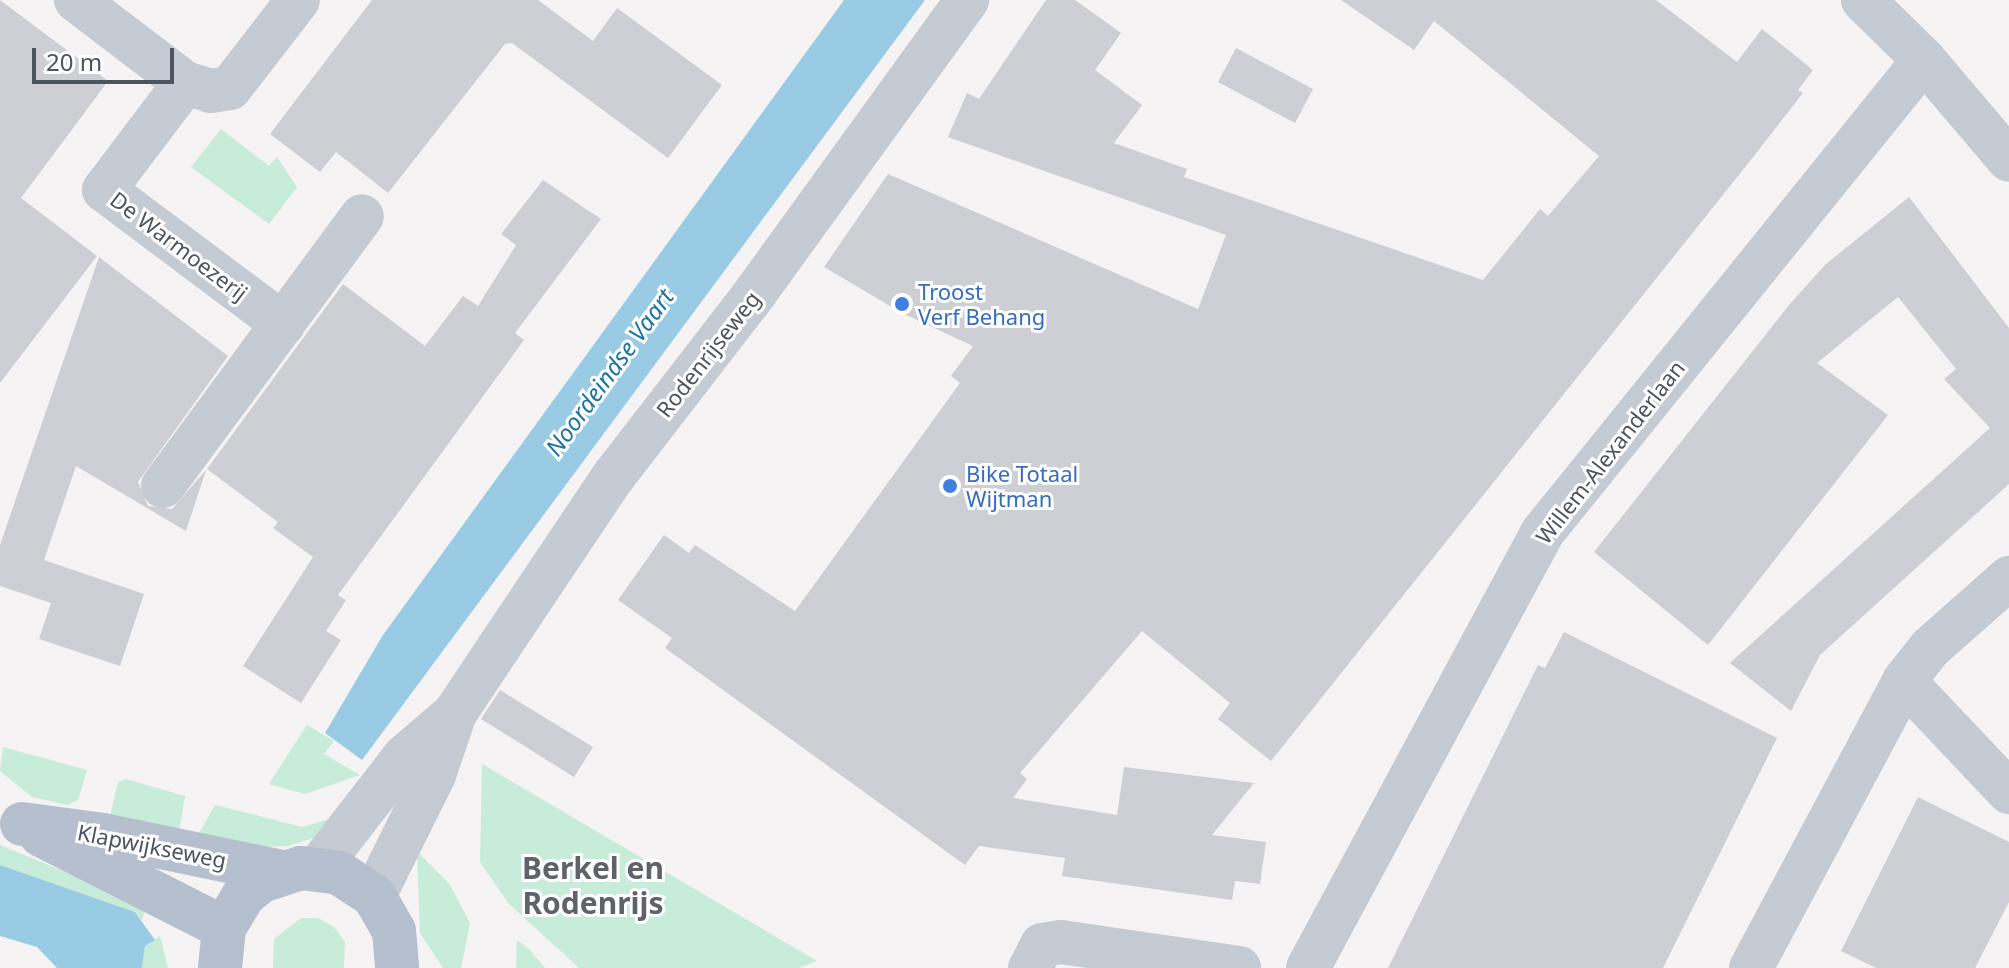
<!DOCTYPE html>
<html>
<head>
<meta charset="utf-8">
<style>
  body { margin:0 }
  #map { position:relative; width:2009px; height:968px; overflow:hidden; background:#f5f3f3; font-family:"Noto Sans",sans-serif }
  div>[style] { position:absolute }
  .green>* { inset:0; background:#c7ecda }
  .water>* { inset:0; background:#9acbe4 }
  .building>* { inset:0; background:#cdcfd4 }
  .minor>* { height:44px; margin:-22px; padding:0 22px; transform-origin:22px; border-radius:22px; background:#c5cbd2 }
  .major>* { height:44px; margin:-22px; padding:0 22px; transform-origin:22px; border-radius:22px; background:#b6bfce }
  .dots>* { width:22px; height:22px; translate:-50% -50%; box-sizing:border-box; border:4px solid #fff; border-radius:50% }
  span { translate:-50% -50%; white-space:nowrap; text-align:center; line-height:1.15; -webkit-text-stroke:6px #fff; paint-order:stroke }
  .street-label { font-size:22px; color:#4c545e }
  .shop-label { font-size:22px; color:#366cbe }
  .left { translate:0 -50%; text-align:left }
  .water-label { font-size:24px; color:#1d75a1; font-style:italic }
  .district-label { font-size:30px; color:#606267; font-weight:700 }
  .scale { position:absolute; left:32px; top:48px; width:142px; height:36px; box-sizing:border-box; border:4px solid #4c545e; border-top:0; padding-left:10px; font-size:24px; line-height:28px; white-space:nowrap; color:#4c545e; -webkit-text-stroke:6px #fff; paint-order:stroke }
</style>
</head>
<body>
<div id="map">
  <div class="green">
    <div style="clip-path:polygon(221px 129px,269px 166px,277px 157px,297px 187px,269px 224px,191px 167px)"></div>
    <div style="clip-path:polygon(307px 725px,334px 741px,324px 754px,360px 775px,305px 794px,269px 784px)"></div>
    <div style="clip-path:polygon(3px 747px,87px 770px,78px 800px,67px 805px,32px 797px,0 771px)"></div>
    <div style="clip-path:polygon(482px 764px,817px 961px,799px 968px,579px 968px,509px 904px,480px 862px)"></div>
    <div style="clip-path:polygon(126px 779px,185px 796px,179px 832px,110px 816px,118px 782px)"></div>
    <div style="clip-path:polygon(215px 805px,302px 827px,343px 815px,323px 835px,288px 846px,244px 848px,197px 837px)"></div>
    <div style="clip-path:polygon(0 845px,146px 905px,142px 921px,135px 912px,0 865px)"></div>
    <div style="clip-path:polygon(417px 851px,450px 885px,470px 923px,461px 968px,443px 968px,420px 933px)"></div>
    <div style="clip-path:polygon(301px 918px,318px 918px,334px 927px,345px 942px,344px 968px,273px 968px,274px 939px)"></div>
    <div style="clip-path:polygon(160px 936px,168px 968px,142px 968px,145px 946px)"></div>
    <div style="clip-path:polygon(517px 940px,529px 949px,545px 968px,516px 968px)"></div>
  </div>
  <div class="water">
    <div style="clip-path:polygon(844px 0,925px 0,362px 760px,325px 733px,383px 635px)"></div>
    <div style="clip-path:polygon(0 865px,135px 912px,155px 940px,145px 946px,142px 968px,57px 968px,37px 947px,0 936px)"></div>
  </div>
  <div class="building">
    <div style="clip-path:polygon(0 0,108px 81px,21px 198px,97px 256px,0 383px)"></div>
    <div style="clip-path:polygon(372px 0,538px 0,593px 41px,617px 8px,722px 85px,668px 158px,512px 43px,505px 44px,388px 193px,336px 152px,320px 172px,270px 134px)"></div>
    <div style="clip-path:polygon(1046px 0,1075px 0,1121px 33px,1095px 70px,1142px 105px,1114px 143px,1187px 169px,1184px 177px,1483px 280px,1540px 209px,1548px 216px,1599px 156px,1434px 21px,1414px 50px,1341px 0,1656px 0,1737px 62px,1762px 29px,1813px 70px,1798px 90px,1803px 93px,1750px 161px,1271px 761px,1218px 719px,1230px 703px,1142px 631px,1020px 773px,1027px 779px,1013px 798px,1117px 815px,1124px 767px,1254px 783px,1212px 835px,1266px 842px,1260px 884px,1235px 881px,1232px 900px,1062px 876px,1065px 858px,979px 846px,965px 865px,665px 648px,672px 638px,618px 600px,664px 535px,689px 553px,695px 545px,795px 611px,960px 383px,951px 376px,973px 346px,902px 313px,824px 267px,888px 174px,1198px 309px,1226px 235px,948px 137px,967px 93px,979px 99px)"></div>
    <div style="clip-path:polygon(1236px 48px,1313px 89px,1295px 123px,1218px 82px)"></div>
    <div style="clip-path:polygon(543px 180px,601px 219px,515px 333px,524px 340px,338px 595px,346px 600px,326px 631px,341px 640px,301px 703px,243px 666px,313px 557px,273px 528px,278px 522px,207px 469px,343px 284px,425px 346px,463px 296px,478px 306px,516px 245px,501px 234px)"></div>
    <div style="clip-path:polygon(1909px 197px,2009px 328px,2009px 484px,1820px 655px,1791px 711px,1730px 663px,1990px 428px,1944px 379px,1956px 369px,1898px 297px,1817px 363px,1888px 415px,1708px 645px,1594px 552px,1789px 305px,1826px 264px)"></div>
    <div style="clip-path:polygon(99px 257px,228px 356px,138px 482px,148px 506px,172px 509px,206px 470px,186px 531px,76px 466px,44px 560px,144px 594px,120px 666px,39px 639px,51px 603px,0 586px,0 545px)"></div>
    <div style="clip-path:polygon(1564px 632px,1777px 738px,1663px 968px,1388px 968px,1538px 665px,1545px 668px)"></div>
    <div style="clip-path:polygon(500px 690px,593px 747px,574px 777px,481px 719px)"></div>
    <div style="clip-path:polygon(1918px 797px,2009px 842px,2009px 902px,1975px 968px,1876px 968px,1841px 951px)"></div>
  </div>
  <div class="minor">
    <div style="left:76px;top:0;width:137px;rotate:37.3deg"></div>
    <div style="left:185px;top:83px;width:27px;rotate:17deg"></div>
    <div style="left:211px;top:91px;width:19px;rotate:-9deg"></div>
    <div style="left:230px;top:88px;width:111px;rotate:-52.3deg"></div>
    <div style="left:1863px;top:0;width:86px;rotate:44.5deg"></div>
    <div style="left:1924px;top:60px;width:131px;rotate:49.6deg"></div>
    <div style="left:185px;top:83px;width:134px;rotate:127.1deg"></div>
    <div style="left:104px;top:190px;width:224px;rotate:36.8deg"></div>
    <div style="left:163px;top:486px;width:335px;rotate:-53.6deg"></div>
    <div style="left:1904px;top:681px;width:153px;rotate:46.6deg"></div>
    <div style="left:318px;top:868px;width:140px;rotate:-52.2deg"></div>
    <div style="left:404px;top:757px;width:65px;rotate:-40.6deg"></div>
    <div style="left:374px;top:896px;width:135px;rotate:-63.6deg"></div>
    <div style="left:434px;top:775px;width:65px;rotate:-71.3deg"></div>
    <div style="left:455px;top:713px;width:79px;rotate:-56.3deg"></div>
    <div style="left:499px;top:647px;width:205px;rotate:-56.2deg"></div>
    <div style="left:613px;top:477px;width:232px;rotate:-52.3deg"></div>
    <div style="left:755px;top:293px;width:362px;rotate:-54.1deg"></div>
    <div style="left:1030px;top:968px;width:26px;rotate:-62deg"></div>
    <div style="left:1042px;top:945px;width:19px;rotate:-9deg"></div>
    <div style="left:1061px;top:942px;width:180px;rotate:8.3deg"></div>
    <div style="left:1308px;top:968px;width:494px;rotate:-61.7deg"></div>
    <div style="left:1542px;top:533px;width:608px;rotate:-51.08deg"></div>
    <div style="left:1751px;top:968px;width:325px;rotate:-61.9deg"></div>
    <div style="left:1904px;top:681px;width:42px;rotate:-51.8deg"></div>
    <div style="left:1930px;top:648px;width:106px;rotate:-41.5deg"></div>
  </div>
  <div class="major">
    <div style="left:22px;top:824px;width:82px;rotate:7.7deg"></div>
    <div style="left:103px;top:835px;width:182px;rotate:11.7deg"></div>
    <div style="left:41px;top:835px;width:205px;rotate:26.9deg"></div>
    <div style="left:220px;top:968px;width:40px;rotate:-84.3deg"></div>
    <div style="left:224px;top:928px;width:39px;rotate:-59deg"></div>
    <div style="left:244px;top:895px;width:22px;rotate:-39deg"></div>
    <div style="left:261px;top:881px;width:42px;rotate:-18deg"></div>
    <div style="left:301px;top:868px;width:38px;rotate:7deg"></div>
    <div style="left:339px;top:873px;width:42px;rotate:33.3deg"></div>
    <div style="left:374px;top:896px;width:40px;rotate:60.3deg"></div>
    <div style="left:394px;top:931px;width:37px;rotate:85deg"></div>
  </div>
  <div class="dots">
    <div style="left:902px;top:304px;background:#3f7fe0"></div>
    <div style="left:950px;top:486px;background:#3f7fe0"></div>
  </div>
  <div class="street-label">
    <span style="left:179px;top:246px;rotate:37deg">De Warmoezerij</span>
    <span style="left:708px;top:354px;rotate:-52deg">Rodenrijseweg</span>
    <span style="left:1610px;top:452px;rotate:-52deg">Willem-Alexanderlaan</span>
    <span style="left:152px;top:846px;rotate:11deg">Klapwijkseweg</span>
  </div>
  <div class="shop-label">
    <span class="left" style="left:918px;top:304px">Troost<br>Verf Behang</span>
    <span class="left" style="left:966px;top:486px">Bike Totaal<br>Wijtman</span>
  </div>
  <div class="water-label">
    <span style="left:609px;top:372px;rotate:-54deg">Noordeindse Vaart</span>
  </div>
  <div class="district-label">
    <span style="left:593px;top:885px">Berkel en<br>Rodenrijs</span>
  </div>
  <div class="scale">20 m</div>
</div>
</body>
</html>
